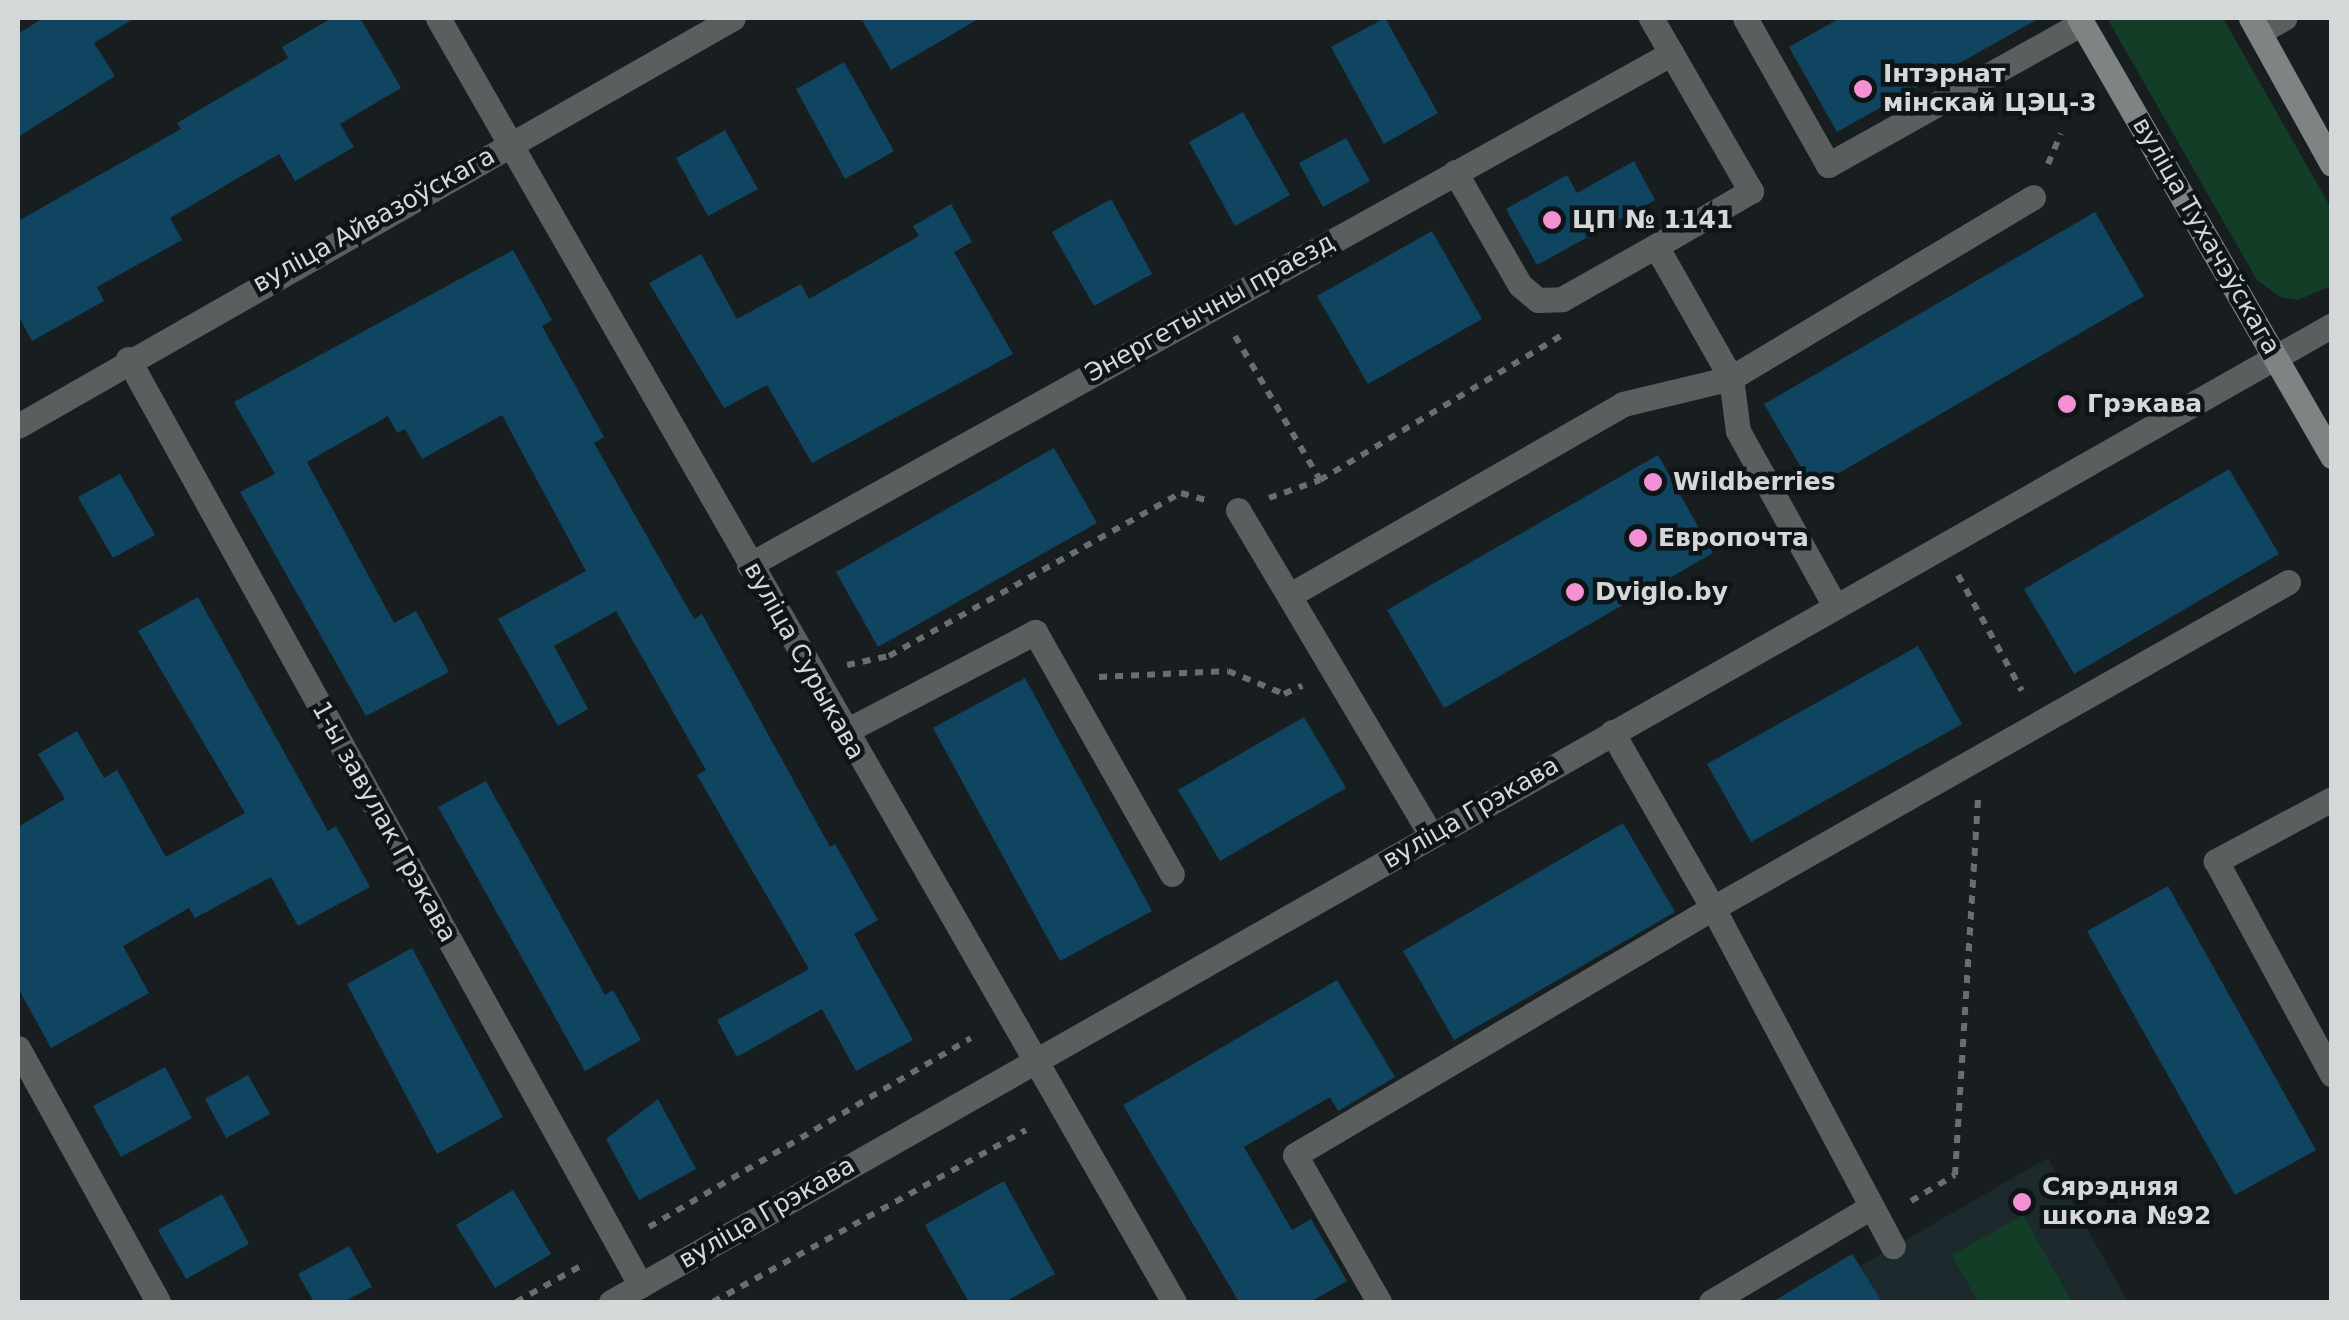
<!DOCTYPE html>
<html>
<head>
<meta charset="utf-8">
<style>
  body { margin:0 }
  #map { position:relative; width:2349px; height:1320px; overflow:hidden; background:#181e1f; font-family:"DejaVu Sans",sans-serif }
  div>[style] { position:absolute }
  .built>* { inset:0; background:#1c2a2d }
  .green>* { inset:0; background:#133d27 }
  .building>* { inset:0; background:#0f4560 }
  .path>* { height:6px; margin-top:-3px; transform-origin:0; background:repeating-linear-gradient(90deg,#696e6f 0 8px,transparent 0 16px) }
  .service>* { height:25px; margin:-12.5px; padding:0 12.5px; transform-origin:12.5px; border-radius:12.5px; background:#5b5e5e }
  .minor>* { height:25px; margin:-12.5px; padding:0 12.5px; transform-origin:12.5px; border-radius:12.5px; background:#5b5e5e }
  .tertiary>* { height:25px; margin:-12.5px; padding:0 12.5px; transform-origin:12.5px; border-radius:12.5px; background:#5b5e5e }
  .secondary>* { height:25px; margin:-12.5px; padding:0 12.5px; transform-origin:12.5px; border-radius:12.5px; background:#7e8483 }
  .dots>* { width:28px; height:28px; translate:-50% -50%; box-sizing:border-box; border:5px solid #0f1516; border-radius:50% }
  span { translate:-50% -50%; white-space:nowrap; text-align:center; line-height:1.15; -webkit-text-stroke:9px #0f1516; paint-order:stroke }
  .poi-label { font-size:25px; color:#d4d8d9; font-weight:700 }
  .left { translate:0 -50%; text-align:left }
  .street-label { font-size:25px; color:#d4d8d9 }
  .frame { position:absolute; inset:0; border:20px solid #d4d8d9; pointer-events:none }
</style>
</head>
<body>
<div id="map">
  <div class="built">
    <div style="clip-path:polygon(2048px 1158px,2128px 1302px,1772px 1302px,1853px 1254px,1860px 1266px)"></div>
  </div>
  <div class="green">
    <div style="clip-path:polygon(2107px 18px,2223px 18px,2331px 208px,2331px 286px,2298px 300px,2280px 297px,2257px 280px)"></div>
    <div style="clip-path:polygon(2023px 1215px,2072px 1302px,1978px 1302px,1952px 1255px)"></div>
  </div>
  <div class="building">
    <div style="clip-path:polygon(43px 18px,135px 18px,94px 43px,115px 76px,18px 137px,18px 34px)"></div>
    <div style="clip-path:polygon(332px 18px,360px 18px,401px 88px,340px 124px,354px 147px,295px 181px,279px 154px,170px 218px,182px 240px,97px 287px,104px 301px,32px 341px,18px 315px,18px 221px,181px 129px,177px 123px,288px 58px,282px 47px)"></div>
    <div style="clip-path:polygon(861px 18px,980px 18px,891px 70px)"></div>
    <div style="clip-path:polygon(1385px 18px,1438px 113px,1384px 144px,1331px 47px)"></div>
    <div style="clip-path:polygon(1840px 18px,2040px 18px,1837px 132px,1789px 47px)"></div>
    <div style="clip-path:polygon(844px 62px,894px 151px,845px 179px,796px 89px)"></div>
    <div style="clip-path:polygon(1243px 112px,1290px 195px,1235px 226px,1189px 142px)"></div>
    <div style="clip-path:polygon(725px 130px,758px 189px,708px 216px,676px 158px)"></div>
    <div style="clip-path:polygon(1346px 138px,1370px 181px,1323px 207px,1299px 163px)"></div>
    <div style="clip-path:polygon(1634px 161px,1655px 200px,1537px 265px,1506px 209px,1567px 175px,1577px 193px)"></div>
    <div style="clip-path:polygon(1111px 199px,1152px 274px,1094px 306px,1052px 232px)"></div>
    <div style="clip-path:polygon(951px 204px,972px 242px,954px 252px,1013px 354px,812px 463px,767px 385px,724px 408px,649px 283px,701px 254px,737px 319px,801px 284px,809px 299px,919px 236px,913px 226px)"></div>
    <div style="clip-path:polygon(2095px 212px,2144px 296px,1813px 488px,1764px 404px)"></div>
    <div style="clip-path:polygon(1432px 231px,1482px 319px,1368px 384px,1317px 296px)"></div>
    <div style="clip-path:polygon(513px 250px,552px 320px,542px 326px,604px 437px,594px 443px,694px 619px,702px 614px,830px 847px,835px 844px,878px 920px,854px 934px,913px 1040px,856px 1071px,822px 1009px,737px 1057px,717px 1020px,809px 969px,697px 775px,706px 770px,616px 611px,554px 646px,588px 709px,558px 726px,498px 619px,586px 571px,502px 415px,422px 459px,405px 429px,397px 433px,388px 416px,307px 462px,394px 623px,416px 611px,449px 672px,366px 716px,240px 492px,275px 474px,234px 402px)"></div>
    <div style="clip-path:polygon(1054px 448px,1097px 523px,878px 647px,836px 572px)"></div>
    <div style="clip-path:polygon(1658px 455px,1713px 553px,1444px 708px,1387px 610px)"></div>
    <div style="clip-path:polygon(2229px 469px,2279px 554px,2074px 674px,2024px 589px)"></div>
    <div style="clip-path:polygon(120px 474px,155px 535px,113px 558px,78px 497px)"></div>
    <div style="clip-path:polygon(198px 597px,328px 831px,336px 826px,370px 887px,298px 926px,271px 877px,195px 918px,189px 908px,123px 946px,149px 993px,51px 1048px,18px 988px,18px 827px,65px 799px,38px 754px,77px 731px,104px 778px,117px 770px,166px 857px,245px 813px,138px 631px)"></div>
    <div style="clip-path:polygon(1918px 646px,1962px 724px,1751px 842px,1707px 764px)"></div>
    <div style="clip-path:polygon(1025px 678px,1152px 911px,1060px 961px,933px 728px)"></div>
    <div style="clip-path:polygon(1304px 717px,1346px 788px,1220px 861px,1178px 790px)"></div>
    <div style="clip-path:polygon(486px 781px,605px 995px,613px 990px,641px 1040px,585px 1071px,438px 807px)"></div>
    <div style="clip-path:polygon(1623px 823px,1675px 912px,1454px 1040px,1403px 951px)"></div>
    <div style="clip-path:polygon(2168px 886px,2316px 1150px,2235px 1195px,2087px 931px)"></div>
    <div style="clip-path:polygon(412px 948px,503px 1117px,437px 1154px,347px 984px)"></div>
    <div style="clip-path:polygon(1337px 980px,1395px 1077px,1338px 1111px,1330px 1097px,1244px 1147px,1292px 1230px,1311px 1219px,1347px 1281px,1310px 1302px,1239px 1302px,1123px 1105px)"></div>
    <div style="clip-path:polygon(165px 1067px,192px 1118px,121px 1157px,93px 1106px)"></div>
    <div style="clip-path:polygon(248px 1075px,270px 1114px,226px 1138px,205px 1099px)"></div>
    <div style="clip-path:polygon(658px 1099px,696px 1169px,639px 1200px,606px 1139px)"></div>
    <div style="clip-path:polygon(1004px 1181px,1055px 1274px,1005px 1302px,969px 1302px,925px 1225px)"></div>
    <div style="clip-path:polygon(513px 1190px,551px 1254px,495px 1288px,456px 1225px)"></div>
    <div style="clip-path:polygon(222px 1194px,249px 1244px,186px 1279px,158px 1230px)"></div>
    <div style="clip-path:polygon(349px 1246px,372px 1287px,343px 1302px,314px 1302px,298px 1274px)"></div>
    <div style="clip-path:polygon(1852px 1254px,1882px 1302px,1772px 1302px)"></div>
  </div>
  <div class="path">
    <div style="left:2048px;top:164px;width:33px;rotate:-67deg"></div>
    <div style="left:1235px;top:336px;width:167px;rotate:59.4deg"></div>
    <div style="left:1320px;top:480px;width:281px;rotate:-30.9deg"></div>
    <div style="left:1269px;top:498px;width:54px;rotate:-19.4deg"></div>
    <div style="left:1958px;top:575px;width:132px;rotate:61.1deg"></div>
    <div style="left:847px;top:665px;width:43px;rotate:-12.1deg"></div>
    <div style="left:889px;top:656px;width:334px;rotate:-29.2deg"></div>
    <div style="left:1181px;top:493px;width:25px;rotate:16deg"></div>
    <div style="left:1099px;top:677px;width:129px;rotate:-2.7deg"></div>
    <div style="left:1228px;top:671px;width:61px;rotate:22.3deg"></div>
    <div style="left:1284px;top:694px;width:20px;rotate:-24deg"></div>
    <div style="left:1911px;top:1201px;width:51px;rotate:-30.6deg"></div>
    <div style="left:1955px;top:1175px;width:377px;rotate:-86.5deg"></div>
    <div style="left:649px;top:1227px;width:373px;rotate:-30.4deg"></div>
    <div style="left:516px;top:1302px;width:80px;rotate:-29.1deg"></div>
    <div style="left:713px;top:1302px;width:357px;rotate:-28.8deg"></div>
  </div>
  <div class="service">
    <div style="left:1651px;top:18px;width:200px;rotate:60deg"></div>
    <div style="left:1751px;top:191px;width:110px;rotate:149.9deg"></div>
    <div style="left:1656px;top:246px;width:152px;rotate:60.4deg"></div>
    <div style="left:1731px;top:378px;width:53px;rotate:82.5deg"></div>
    <div style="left:1738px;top:431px;width:198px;rotate:61deg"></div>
    <div style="left:1745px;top:18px;width:169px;rotate:60.5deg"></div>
    <div style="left:1828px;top:165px;width:291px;rotate:-29.2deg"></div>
    <div style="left:2259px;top:32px;width:29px;rotate:-29deg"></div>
    <div style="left:1455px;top:172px;width:130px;rotate:60.1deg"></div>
    <div style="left:1520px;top:285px;width:23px;rotate:40deg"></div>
    <div style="left:1538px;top:300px;width:24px;rotate:-2deg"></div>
    <div style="left:1562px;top:299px;width:108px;rotate:-29.4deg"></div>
    <div style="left:1238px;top:510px;width:378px;rotate:59.3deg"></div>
    <div style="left:1290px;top:595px;width:384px;rotate:-29.8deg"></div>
    <div style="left:1623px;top:404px;width:111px;rotate:-13.5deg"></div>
    <div style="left:1731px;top:378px;width:352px;rotate:-30.9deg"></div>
    <div style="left:844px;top:732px;width:216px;rotate:-27.6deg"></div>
    <div style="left:1035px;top:632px;width:278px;rotate:60.5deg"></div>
    <div style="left:1612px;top:732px;width:203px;rotate:60.2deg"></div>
    <div style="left:1713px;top:908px;width:661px;rotate:-29.55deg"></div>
    <div style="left:2332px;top:799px;width:132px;rotate:151.9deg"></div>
    <div style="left:2216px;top:861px;width:243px;rotate:61.5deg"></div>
    <div style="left:1379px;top:1302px;width:169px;rotate:-119.7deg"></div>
    <div style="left:1295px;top:1155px;width:486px;rotate:-30.6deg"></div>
    <div style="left:1713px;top:908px;width:383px;rotate:62deg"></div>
    <div style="left:1711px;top:1302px;width:186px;rotate:-30.7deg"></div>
  </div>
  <div class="minor">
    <div style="left:438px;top:18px;width:1480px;rotate:60.18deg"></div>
    <div style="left:128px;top:359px;width:1059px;rotate:61.04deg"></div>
    <div style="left:18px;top:426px;width:823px;rotate:-29.71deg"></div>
    <div style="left:749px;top:565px;width:1055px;rotate:-29.02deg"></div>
    <div style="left:18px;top:1048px;width:290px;rotate:61.1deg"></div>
  </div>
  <div class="tertiary">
    <div style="left:611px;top:1302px;width:1979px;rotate:-29.58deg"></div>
  </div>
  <div class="secondary">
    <div style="left:2079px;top:18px;width:506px;rotate:59.99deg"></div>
    <div style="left:2251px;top:18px;width:167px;rotate:61deg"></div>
  </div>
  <div class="dots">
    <div style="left:1863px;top:89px;background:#f491d4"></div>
    <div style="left:1552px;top:220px;background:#f491d4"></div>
    <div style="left:2067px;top:404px;background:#f491d4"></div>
    <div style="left:1653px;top:482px;background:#f491d4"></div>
    <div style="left:1638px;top:538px;background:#f491d4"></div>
    <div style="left:1575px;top:592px;background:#f491d4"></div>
    <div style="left:2022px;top:1202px;background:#f491d4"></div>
  </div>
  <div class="poi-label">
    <span class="left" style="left:1883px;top:89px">Інтэрнат<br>мінскай ЦЭЦ-3</span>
    <span class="left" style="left:1572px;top:220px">ЦП № 1141</span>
    <span class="left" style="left:2087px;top:404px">Грэкава</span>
    <span class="left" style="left:1673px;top:482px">Wildberries</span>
    <span class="left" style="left:1658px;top:538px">Европочта</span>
    <span class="left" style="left:1595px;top:592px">Dviglo.by</span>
    <span class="left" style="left:2042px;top:1202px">Сярэдняя<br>школа №92</span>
  </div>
  <div class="street-label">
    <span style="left:374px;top:220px;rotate:-29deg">вуліца Айвазоўскага</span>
    <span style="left:2206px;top:236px;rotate:60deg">вуліца Тухачэўскага</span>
    <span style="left:1210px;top:308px;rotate:-29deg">Энергетычны праезд</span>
    <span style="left:804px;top:661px;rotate:61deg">вуліца Сурыкава</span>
    <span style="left:1471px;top:813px;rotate:-30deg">вуліца Грэкава</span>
    <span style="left:384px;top:822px;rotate:61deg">1-ы завулак Грэкава</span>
    <span style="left:767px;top:1213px;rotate:-30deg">вуліца Грэкава</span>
  </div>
  <div class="frame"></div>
</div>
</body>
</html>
